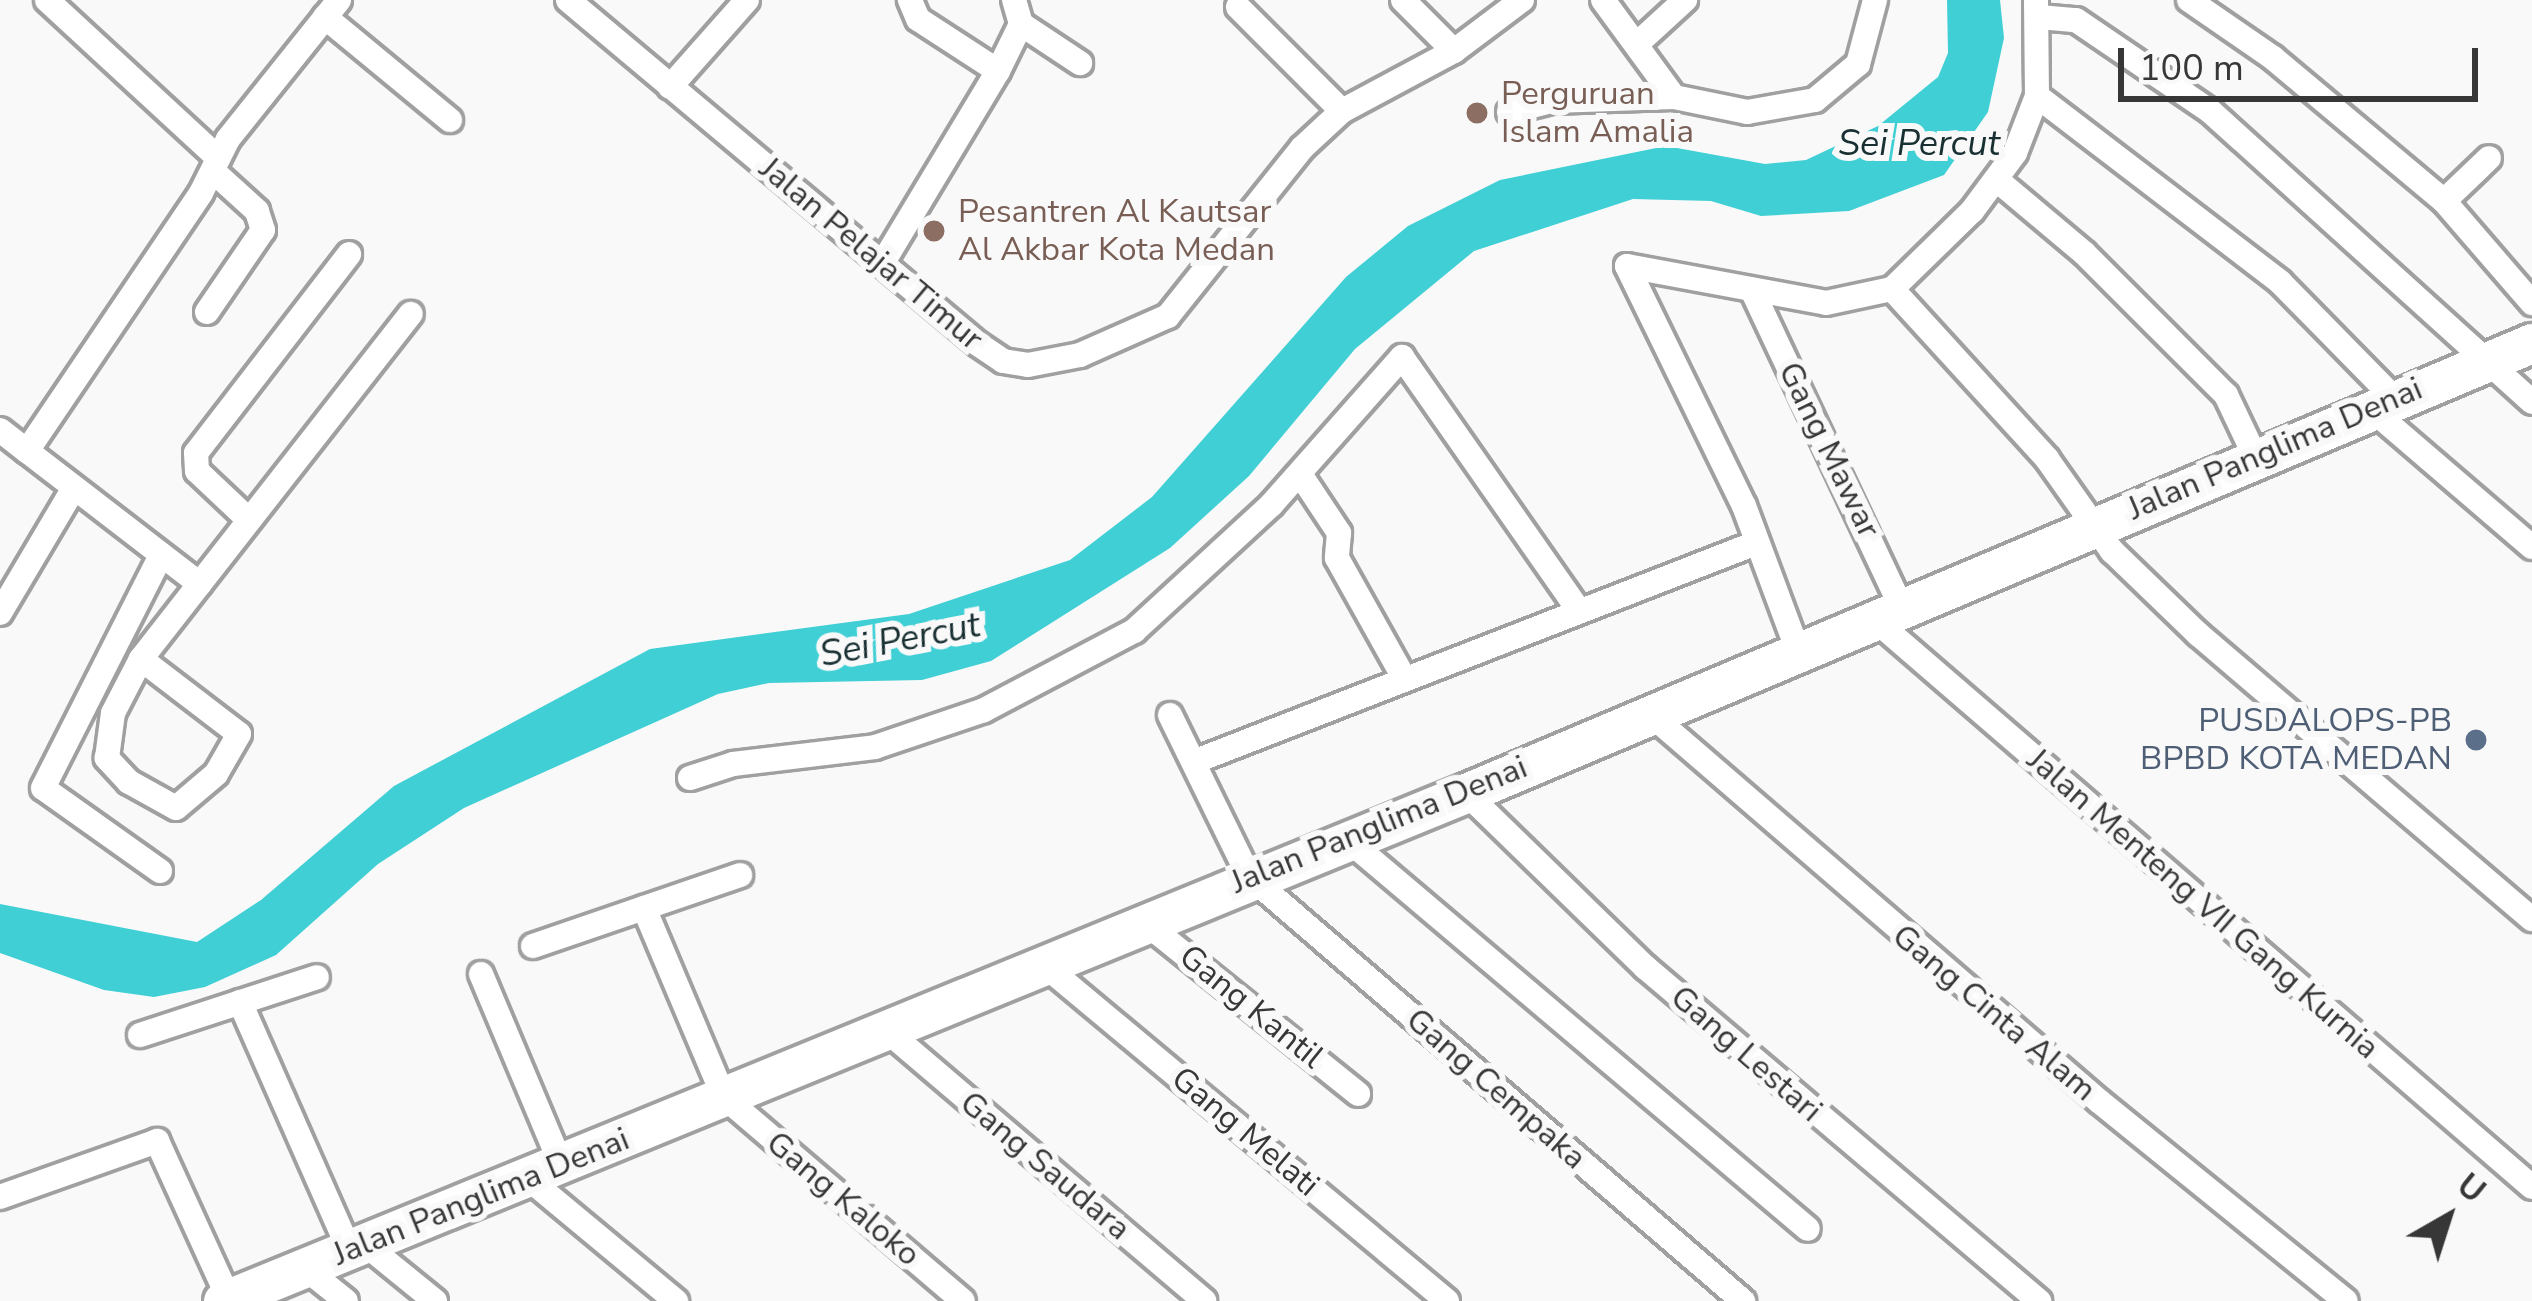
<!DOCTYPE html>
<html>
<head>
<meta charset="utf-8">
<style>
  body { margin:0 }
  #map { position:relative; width:2532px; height:1301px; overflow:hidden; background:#f9f9fa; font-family:"Nunito Sans",sans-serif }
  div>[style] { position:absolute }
  .water>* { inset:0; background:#3fcfd5 }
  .roads { filter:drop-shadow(3px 0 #a0a0a1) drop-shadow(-3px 0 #a0a0a1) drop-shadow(0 3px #a0a0a1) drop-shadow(0 -3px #a0a0a1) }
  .street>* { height:24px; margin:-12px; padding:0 12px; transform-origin:12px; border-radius:12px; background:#fff }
  .primary>* { height:39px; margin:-19.5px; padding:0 19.5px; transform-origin:19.5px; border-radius:19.5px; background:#fff }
  .dots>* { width:33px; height:33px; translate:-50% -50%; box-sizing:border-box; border:6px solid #f9f9fa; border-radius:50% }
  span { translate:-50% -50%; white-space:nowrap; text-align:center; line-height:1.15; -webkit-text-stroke:12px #f9f9fa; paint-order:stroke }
  .education-label { font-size:33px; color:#785e54 }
  .left { translate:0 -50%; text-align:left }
  .street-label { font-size:33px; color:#373737 }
  .service-label { font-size:33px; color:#4e5e75 }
  .right { translate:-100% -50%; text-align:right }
  .water-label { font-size:36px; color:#193032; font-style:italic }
  .north { position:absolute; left:2388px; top:1157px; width:120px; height:120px; -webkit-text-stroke:9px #f9f9fa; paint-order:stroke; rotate:39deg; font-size:33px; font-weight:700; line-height:48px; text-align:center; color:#373737 }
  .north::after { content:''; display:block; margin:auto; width:42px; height:54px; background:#373737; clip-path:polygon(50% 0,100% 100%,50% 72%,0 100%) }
  .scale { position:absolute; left:2118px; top:48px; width:360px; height:54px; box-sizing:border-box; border:6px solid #373737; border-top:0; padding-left:15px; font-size:36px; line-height:42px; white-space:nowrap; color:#373737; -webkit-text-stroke:9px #f9f9fa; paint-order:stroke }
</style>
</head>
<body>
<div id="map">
  <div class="water">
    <div style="clip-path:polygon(1947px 0,2000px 0,2004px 38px,1988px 112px,1944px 175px,1849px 211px,1761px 216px,1711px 201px,1633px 199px,1474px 251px,1355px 349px,1249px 476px,1170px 548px,991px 661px,922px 680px,769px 683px,718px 694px,464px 808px,378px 864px,276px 955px,205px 987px,154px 997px,104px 990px,0 953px,0 904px,197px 942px,261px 900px,394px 786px,650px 649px,909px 614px,1070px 560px,1152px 497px,1346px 277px,1408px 226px,1500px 180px,1666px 146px,1765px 164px,1806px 160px,1878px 126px,1938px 77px,1948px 53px)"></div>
  </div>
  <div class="roads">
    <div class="street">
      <div style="left:47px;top:0;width:233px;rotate:42.7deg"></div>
      <div style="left:568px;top:0;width:535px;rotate:40deg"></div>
      <div style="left:978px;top:344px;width:30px;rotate:34deg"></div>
      <div style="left:1003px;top:361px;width:25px;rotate:9deg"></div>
      <div style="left:1028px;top:365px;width:53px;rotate:-10.9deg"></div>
      <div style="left:1080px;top:355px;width:96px;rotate:-23.9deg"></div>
      <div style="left:1168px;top:316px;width:215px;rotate:-51.4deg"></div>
      <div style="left:1302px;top:148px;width:54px;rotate:-42.8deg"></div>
      <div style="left:1342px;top:111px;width:127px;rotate:-28.2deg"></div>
      <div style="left:1454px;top:51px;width:85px;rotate:-36.9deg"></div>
      <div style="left:1403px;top:0;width:72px;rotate:45deg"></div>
      <div style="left:2189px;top:0;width:102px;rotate:34.6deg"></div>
      <div style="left:2273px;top:58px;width:223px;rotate:39.9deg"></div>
      <div style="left:2444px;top:201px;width:135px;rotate:49.2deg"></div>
      <div style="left:1238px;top:7px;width:147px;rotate:45deg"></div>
      <div style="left:325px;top:17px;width:162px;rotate:39.5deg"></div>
      <div style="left:2039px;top:17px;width:37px;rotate:5deg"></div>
      <div style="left:2076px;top:20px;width:162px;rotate:34.2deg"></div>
      <div style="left:2210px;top:111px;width:434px;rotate:42.1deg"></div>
      <div style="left:1021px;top:24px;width:71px;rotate:33.5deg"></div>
      <div style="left:1638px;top:43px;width:64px;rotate:-42.5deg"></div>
      <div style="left:998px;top:71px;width:52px;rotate:-63.9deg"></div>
      <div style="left:1021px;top:24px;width:25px;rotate:-106deg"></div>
      <div style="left:670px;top:87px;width:116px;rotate:-48.5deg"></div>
      <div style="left:2037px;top:96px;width:306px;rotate:37.4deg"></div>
      <div style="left:2280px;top:282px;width:163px;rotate:45.5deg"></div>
      <div style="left:1674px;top:97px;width:75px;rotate:11.6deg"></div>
      <div style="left:1747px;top:112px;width:69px;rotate:-10deg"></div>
      <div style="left:1815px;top:100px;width:56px;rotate:-39.9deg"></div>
      <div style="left:1858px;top:64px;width:66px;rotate:-75.1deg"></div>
      <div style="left:1509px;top:112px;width:43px;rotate:-14.7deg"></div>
      <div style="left:1551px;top:101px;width:123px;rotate:-1.9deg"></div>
      <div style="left:1674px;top:97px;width:120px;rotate:-126.2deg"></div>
      <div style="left:1997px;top:180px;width:114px;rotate:40deg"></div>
      <div style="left:2084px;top:253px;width:201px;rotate:45deg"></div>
      <div style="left:2226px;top:395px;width:68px;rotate:64.6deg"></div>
      <div style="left:2444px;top:201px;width:62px;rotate:-43.7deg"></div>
      <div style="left:882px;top:264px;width:225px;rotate:-59deg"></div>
      <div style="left:998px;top:71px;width:95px;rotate:-147deg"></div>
      <div style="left:918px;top:19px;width:21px;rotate:-113deg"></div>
      <div style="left:1892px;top:289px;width:230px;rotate:47.6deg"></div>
      <div style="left:2047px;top:459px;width:113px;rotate:54.8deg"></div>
      <div style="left:2112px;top:551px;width:120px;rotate:44deg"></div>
      <div style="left:2198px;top:634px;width:439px;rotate:40.5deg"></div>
      <div style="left:1753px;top:292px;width:350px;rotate:64.8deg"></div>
      <div style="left:207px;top:312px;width:99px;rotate:-55.7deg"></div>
      <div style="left:263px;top:230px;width:20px;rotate:-108deg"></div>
      <div style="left:257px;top:211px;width:59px;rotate:-137.7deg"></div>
      <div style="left:2371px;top:409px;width:212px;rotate:40.6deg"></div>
      <div style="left:0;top:430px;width:34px;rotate:38deg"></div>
      <div style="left:27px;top:451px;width:311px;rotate:-56deg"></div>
      <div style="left:201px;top:193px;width:60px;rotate:-63.4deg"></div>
      <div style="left:228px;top:139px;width:178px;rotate:-51.4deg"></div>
      <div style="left:27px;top:451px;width:218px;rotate:37.6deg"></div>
      <div style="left:1300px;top:474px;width:71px;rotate:56.5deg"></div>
      <div style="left:1339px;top:533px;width:25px;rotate:95deg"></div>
      <div style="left:1337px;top:558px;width:137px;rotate:60.8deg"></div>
      <div style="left:249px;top:520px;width:71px;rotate:-136.7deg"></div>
      <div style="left:197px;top:471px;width:18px;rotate:-93deg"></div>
      <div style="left:196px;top:453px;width:251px;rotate:-52.4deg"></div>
      <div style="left:0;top:613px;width:145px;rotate:-59.4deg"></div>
      <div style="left:1875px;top:620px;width:868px;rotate:40.79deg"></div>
      <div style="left:1798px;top:651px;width:155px;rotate:-110.4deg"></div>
      <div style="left:1744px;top:506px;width:267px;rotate:-116deg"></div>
      <div style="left:1627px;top:266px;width:202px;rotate:10.5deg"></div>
      <div style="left:1826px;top:303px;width:67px;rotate:-12deg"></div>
      <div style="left:1892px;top:289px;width:112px;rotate:-44.3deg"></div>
      <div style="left:1972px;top:211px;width:72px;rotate:-53.4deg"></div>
      <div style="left:2015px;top:153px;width:61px;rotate:-68.9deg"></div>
      <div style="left:2037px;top:96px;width:96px;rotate:-90.6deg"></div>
      <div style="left:141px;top:659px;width:123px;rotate:37.4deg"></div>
      <div style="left:239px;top:734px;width:46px;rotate:119.9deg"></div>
      <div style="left:216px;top:774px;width:52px;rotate:139.6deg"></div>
      <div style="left:176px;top:808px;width:54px;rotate:-151deg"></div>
      <div style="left:129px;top:782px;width:33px;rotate:-133deg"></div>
      <div style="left:107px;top:758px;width:45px;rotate:-82.4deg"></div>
      <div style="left:113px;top:713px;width:61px;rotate:-62.6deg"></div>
      <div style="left:141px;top:659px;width:438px;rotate:-52deg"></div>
      <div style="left:1650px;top:714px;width:594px;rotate:40.77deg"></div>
      <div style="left:2100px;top:1102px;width:316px;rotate:39deg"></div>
      <div style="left:1170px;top:715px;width:179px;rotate:63.9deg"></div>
      <div style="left:1249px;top:876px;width:652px;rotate:40.71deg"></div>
      <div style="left:1196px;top:761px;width:601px;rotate:-21.27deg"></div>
      <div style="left:690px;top:778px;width:45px;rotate:-18deg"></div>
      <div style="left:733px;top:764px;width:143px;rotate:-6.8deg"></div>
      <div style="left:875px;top:747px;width:115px;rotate:-18.7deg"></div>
      <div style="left:984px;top:710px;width:170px;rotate:-27.8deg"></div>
      <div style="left:1134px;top:631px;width:186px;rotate:-42.6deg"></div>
      <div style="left:1271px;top:505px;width:198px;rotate:-48.5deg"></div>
      <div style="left:1402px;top:357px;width:306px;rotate:55.1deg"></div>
      <div style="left:1466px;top:793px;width:250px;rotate:44.2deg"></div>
      <div style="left:1645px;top:967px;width:517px;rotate:40.29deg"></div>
      <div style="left:1348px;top:840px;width:602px;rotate:40.22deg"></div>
      <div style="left:160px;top:871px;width:143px;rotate:-144.6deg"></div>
      <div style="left:43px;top:788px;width:261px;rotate:-63.1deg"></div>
      <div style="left:644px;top:908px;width:205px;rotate:67.1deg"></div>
      <div style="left:724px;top:1097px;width:314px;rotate:40.5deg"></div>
      <div style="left:1143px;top:921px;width:276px;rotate:38.8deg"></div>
      <div style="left:533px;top:946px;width:219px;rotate:-18.9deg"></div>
      <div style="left:1043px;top:964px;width:526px;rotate:39.83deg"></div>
      <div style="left:481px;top:974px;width:206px;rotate:67.2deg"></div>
      <div style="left:240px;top:1002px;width:272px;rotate:66.2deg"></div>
      <div style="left:886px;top:1030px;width:418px;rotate:40.4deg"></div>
      <div style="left:140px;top:1035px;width:186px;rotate:-18.1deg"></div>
      <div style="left:530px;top:1180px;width:190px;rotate:39.7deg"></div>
      <div style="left:0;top:1197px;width:167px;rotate:-19.6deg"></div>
      <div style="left:157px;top:1141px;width:174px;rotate:65.5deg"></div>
      <div style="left:366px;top:1245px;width:89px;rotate:39.1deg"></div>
      <div style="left:306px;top:1269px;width:51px;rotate:38.7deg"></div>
    </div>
    <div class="primary">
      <div style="left:223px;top:1301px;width:1343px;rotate:-22.23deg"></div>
      <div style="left:1466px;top:793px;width:1157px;rotate:-22.89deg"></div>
    </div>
  </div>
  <div class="dots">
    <div style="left:1477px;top:113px;background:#8d6e63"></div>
    <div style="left:934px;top:231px;background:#8d6e63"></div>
    <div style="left:2476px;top:740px;background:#5c6f8a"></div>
  </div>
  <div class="education-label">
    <span class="left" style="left:1501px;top:113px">Perguruan<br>Islam Amalia</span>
    <span class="left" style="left:958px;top:231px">Pesantren Al Kautsar<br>Al Akbar Kota Medan</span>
  </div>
  <div class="street-label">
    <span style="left:871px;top:254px;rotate:40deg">Jalan Pelajar Timur</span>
    <span style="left:2275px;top:449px;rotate:-23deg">Jalan Panglima Denai</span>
    <span style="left:1829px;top:450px;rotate:64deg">Gang Mawar</span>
    <span style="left:1379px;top:825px;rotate:-22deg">Jalan Panglima Denai</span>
    <span style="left:2203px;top:904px;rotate:41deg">Jalan Menteng VII Gang Kurnia</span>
    <span style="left:1251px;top:1007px;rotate:39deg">Gang Kantil</span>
    <span style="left:1994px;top:1013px;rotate:40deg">Gang Cinta Alam</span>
    <span style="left:1746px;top:1054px;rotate:41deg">Gang Lestari</span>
    <span style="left:1496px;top:1089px;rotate:41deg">Gang Cempaka</span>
    <span style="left:1245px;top:1132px;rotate:40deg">Gang Melati</span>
    <span style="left:1045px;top:1166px;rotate:40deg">Gang Saudara</span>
    <span style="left:481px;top:1197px;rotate:-22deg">Jalan Panglima Denai</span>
    <span style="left:843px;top:1199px;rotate:40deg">Gang Kaloko</span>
  </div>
  <div class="service-label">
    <span class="right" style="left:2452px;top:740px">PUSDALOPS-PB<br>BPBD KOTA MEDAN</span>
  </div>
  <div class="water-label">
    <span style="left:1919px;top:144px">Sei Percut</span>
    <span style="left:900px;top:640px;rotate:-11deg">Sei Percut</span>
  </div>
  <div class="north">U</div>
  <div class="scale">100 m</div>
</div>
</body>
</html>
